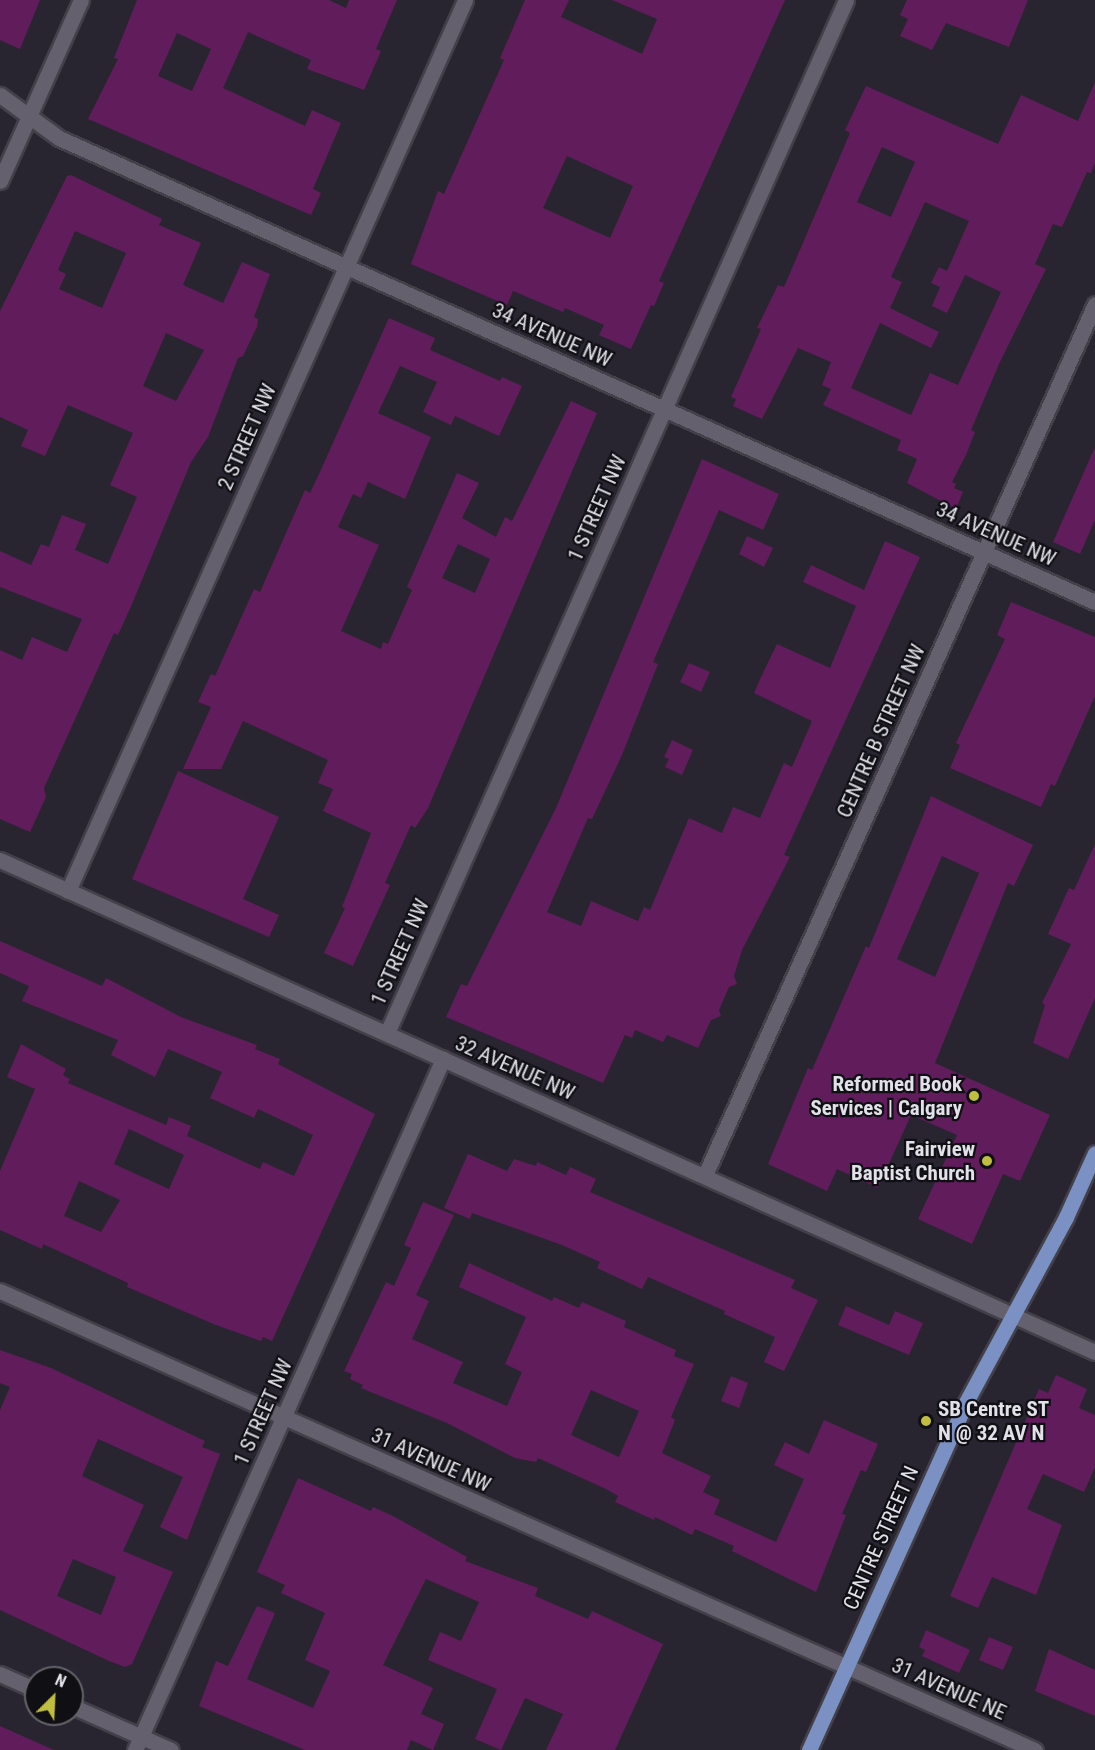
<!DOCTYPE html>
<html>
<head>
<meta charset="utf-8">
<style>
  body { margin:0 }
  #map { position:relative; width:1095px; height:1750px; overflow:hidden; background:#282531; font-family:"Roboto Condensed",sans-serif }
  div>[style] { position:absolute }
  .building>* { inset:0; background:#611c5b }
  .roads { filter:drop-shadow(2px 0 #43404a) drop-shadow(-2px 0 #43404a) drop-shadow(0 2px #43404a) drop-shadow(0 -2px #43404a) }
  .minor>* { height:15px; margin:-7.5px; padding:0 7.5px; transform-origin:7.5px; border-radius:7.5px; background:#64606e }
  .major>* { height:15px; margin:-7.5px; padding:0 7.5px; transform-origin:7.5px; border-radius:7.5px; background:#7b91c4 }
  .dots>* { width:16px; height:16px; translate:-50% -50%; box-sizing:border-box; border:3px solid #100f14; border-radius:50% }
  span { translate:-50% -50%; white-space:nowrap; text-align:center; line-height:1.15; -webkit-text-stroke:4.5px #100f14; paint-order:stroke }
  .street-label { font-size:21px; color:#e2e0e8 }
  .poi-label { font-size:21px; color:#e2e0e8; font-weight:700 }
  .right { translate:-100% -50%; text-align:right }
  .left { translate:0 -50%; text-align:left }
  .north { position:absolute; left:24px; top:1666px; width:60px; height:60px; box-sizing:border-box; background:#100f14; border:2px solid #646369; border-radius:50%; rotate:24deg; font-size:16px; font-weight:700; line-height:24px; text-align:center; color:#e2e0e8 }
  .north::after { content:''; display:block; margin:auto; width:21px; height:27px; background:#c0be41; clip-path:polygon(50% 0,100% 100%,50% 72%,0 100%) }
</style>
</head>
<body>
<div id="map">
  <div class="building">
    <div style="clip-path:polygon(0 0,40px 0,20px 49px,0 40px)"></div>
    <div style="clip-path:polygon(evenodd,137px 0,329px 0,346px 8px,349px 0,397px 0,376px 49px,381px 51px,364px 90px,307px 69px,311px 60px,248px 32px,223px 88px,305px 126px,312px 110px,341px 123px,313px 189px,321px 193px,311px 215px,88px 119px,118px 59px,114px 58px,137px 0,177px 33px,211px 49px,192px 91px,158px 76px,177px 33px)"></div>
    <div style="clip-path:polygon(evenodd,525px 0,569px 0,561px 17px,642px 54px,657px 19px,612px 0,785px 0,659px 281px,664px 283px,654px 306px,651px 305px,631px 349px,599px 335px,604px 325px,565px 308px,563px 312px,513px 291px,507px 305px,411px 264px,438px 191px,444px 194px,504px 60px,500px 58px,525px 0,567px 156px,633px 186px,610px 238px,543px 208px,567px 156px)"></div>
    <div style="clip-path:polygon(907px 0,1028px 0,1009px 47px,946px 23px,932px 50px,900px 36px,908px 19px,900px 15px)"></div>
    <div style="clip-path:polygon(evenodd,1095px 82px,1095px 163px,1091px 173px,1087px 172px,1062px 227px,1053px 224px,1035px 264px,1046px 269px,999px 364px,971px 430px,975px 432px,966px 455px,952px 482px,956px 484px,954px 488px,963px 492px,956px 509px,907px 483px,917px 459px,897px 450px,901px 440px,823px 405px,831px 389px,822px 385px,831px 362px,798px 348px,762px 419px,733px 406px,736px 399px,731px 397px,761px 329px,757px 328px,778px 285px,784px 287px,850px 133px,845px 130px,866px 86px,998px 144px,1021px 95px,1078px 121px,1095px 82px,882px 147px,915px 162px,891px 217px,857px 202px,882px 147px,1095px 82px,925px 202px,969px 221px,947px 271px,939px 267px,931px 283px,940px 287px,932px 306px,947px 313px,965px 275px,1001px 292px,958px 385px,930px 373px,911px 415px,851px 388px,880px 323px,931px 348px,939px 332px,890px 308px,902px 282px,891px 277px,925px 202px)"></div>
    <div style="clip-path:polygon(evenodd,71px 175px,162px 219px,159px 225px,201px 243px,183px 285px,223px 303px,242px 262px,270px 274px,254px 317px,258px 319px,257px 327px,243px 356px,238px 358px,208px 437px,191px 462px,132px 604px,118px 635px,114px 633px,44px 788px,46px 797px,30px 832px,0 819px,0 650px,22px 660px,32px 637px,67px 652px,82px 619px,0 587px,0 551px,31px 565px,41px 544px,49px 547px,62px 515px,86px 524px,75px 550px,108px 564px,137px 497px,110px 485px,133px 433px,68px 405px,45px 456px,21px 446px,28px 430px,0 417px,0 311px,67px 176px,71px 175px,75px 231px,126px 253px,102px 308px,59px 289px,66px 274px,58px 270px,75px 231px,71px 175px,166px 333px,204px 350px,176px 401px,143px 386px,166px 333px)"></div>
    <div style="clip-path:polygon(evenodd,389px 318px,435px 338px,430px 350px,500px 381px,502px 377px,522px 386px,499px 436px,455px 416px,451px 425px,423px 412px,437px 382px,400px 366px,378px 413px,431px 437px,405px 499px,368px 482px,361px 498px,353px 494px,338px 527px,379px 545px,341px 631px,381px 649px,383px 642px,388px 644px,412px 590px,407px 587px,457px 473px,479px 483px,462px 518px,496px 537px,505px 517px,512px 521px,571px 401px,597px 413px,428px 808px,415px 828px,411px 825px,385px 883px,390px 885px,353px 966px,324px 953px,345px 908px,342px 907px,371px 833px,323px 811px,333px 789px,318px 783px,328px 760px,243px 721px,221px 769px,183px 769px,211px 707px,198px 702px,211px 674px,215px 676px,254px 589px,260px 592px,305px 490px,310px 493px,319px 474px,389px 318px,458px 544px,490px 559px,475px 593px,442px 578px,458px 544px)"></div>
    <div style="clip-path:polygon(1095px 447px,1095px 520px,1080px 554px,1053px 542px)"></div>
    <div style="clip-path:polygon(702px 459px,779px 494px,763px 530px,719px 510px,653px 662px,658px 664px,622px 755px,592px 819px,588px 818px,547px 912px,581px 926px,591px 901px,638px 921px,644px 907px,650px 910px,689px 818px,722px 833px,733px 807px,760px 818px,784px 763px,792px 767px,812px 721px,754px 693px,761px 677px,777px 644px,830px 668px,856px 606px,803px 582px,811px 565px,864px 590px,885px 541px,920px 557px,784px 855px,790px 857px,742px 950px,734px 976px,737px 984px,729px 987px,719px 1010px,721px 1016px,711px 1020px,698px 1048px,667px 1035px,663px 1042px,635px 1030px,632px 1038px,625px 1035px,603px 1083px,446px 1017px,461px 984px,467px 986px,556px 808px)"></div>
    <div style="clip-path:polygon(747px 536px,773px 548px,764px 567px,739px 554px)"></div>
    <div style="clip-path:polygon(1011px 602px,1095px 637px,1095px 696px,1055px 786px,1051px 784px,1041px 807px,950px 768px,960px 745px,956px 743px,1005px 639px,997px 635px)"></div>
    <div style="clip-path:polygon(689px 663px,710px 672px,701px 692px,680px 682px)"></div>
    <div style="clip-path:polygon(672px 740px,693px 750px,682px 775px,665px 767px,669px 759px,664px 757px)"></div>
    <div style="clip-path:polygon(178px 771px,279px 817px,243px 899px,279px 915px,269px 937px,132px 879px)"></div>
    <div style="clip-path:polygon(evenodd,931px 796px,1033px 845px,1014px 886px,1008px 883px,935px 1063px,1050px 1115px,1020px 1181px,1003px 1174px,972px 1244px,918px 1219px,957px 1135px,911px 1115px,878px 1188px,837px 1169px,827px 1191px,768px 1164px,808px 1068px,812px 1070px,866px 946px,869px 948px,931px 796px,942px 856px,979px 873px,935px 977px,897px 959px,942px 856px)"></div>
    <div style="clip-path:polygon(1095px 844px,1095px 998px,1068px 1059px,1033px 1043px,1045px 1005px,1042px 1003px,1071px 944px,1048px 934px,1069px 888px,1074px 890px)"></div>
    <div style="clip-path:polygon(evenodd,0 941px,102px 986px,106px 978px,181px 1017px,257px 1045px,255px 1049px,280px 1059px,278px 1064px,375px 1114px,272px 1341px,263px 1337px,261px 1341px,216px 1325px,127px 1287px,128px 1283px,43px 1244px,42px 1249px,0 1230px,0 1171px,35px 1089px,7px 1077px,21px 1044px,66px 1069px,63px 1075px,70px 1079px,68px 1083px,166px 1125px,169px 1117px,191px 1126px,187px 1136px,260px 1169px,263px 1162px,294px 1176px,313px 1135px,258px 1109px,254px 1118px,210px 1098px,222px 1072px,168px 1049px,155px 1077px,111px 1055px,118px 1040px,22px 1001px,29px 986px,0 973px,0 941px,129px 1129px,184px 1155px,169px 1189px,114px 1164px,129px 1129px,0 941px,79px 1181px,120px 1200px,101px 1232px,64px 1216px,79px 1181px)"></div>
    <div style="clip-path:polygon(468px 1154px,507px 1171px,514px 1159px,536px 1166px,537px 1162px,566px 1175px,570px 1167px,596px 1179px,590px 1192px,795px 1280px,791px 1288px,818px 1300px,784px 1371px,764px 1362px,775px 1337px,724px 1314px,725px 1311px,648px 1277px,642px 1289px,597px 1268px,600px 1262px,562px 1245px,472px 1213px,470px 1219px,444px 1208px)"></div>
    <div style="clip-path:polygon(evenodd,423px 1202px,454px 1215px,416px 1295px,429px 1301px,412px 1339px,463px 1362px,453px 1383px,507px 1406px,522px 1372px,505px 1364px,526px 1317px,459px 1287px,469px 1263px,552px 1301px,554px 1297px,579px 1308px,582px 1302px,626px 1321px,624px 1327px,676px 1350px,674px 1356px,694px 1364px,671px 1417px,675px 1420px,662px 1453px,711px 1476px,703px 1492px,720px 1500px,714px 1514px,776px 1542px,804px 1479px,774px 1465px,785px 1442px,809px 1454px,824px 1420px,878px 1444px,866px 1472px,861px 1470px,842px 1514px,846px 1515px,816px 1592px,732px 1551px,734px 1546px,695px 1529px,692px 1535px,655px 1517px,654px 1520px,615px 1502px,618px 1496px,606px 1489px,538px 1458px,536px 1462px,515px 1458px,447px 1423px,361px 1388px,363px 1385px,350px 1379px,352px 1374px,344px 1371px,386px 1282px,394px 1286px,411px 1248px,404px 1245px,423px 1202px,591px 1390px,639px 1411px,619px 1457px,571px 1435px,591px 1390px)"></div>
    <div style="clip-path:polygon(846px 1306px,889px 1325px,895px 1311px,923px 1323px,909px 1355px,838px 1325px)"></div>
    <div style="clip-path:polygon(evenodd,0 1350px,51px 1368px,205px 1441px,202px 1447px,220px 1454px,187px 1540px,160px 1527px,183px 1477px,98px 1439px,82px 1476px,144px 1505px,123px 1551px,173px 1572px,132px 1664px,125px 1667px,109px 1661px,0 1610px,0 1410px,10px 1387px,0 1383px,0 1350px,73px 1559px,116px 1577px,101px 1615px,57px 1596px,73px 1559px)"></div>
    <div style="clip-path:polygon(1056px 1375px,1087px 1389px,1079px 1408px,1095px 1415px,1095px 1467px,1084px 1492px,1043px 1474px,1027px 1509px,1062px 1525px,1036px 1595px,992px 1577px,978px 1608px,950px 1596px,1039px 1389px,1048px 1393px)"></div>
    <div style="clip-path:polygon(731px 1376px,748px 1383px,739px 1408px,721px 1401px)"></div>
    <div style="clip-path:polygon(298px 1478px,371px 1511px,373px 1507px,393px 1516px,467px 1557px,465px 1561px,538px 1588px,535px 1596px,588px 1619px,592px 1611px,663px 1644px,615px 1750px,546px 1750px,563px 1714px,525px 1698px,501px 1750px,475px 1739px,497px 1689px,428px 1660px,440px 1632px,461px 1641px,479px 1602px,426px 1579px,383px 1665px,433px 1688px,421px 1714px,444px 1724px,433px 1750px,411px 1740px,407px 1750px,305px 1750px,199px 1706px,216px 1661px,228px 1666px,257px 1606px,275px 1613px,247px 1679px,313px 1708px,330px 1671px,305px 1660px,325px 1613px,281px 1593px,285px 1585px,257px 1572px)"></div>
    <div style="clip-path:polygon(926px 1630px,970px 1650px,959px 1673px,922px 1656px,925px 1650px,919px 1647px)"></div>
    <div style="clip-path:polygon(989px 1637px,1013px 1647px,1003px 1670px,979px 1660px)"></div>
    <div style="clip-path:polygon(1049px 1649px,1095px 1670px,1095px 1716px,1035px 1691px)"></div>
    <div style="clip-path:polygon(0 1726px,54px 1750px,0 1750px)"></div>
  </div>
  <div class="roads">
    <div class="minor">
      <div style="left:0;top:95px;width:73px;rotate:36.1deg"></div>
      <div style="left:59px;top:138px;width:1135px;rotate:24.13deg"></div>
      <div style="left:0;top:181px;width:198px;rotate:-65.9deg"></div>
      <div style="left:0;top:860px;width:1200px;rotate:24.2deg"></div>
      <div style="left:68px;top:891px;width:975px;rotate:-65.98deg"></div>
      <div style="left:387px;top:1033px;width:1130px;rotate:-66.04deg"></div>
      <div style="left:705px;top:1175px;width:954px;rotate:-65.88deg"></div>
      <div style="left:0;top:1291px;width:1132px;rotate:23.92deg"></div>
      <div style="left:0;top:1674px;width:39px;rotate:24deg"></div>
      <div style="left:72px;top:1706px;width:108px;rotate:24deg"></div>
      <div style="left:135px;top:1750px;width:757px;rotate:-65.98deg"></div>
    </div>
    <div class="major">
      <div style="left:809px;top:1750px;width:380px;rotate:-65.7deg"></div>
      <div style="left:965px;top:1404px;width:213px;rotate:-61.6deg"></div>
      <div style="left:1066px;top:1217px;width:70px;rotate:-65.6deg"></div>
    </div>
  </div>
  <div class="dots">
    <div style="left:974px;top:1096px;background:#c0be41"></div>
    <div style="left:987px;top:1161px;background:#c0be41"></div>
    <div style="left:926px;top:1421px;background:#c0be41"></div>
  </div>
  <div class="street-label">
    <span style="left:552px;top:335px;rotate:24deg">34 AVENUE NW</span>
    <span style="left:247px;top:437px;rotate:-66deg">2 STREET NW</span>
    <span style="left:597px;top:508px;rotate:-66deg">1 STREET NW</span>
    <span style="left:996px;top:534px;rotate:24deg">34 AVENUE NW</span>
    <span style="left:881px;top:731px;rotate:-66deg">CENTRE B STREET NW</span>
    <span style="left:400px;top:952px;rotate:-66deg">1 STREET NW</span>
    <span style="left:515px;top:1068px;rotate:24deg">32 AVENUE NW</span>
    <span style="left:263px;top:1412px;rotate:-66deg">1 STREET NW</span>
    <span style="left:431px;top:1460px;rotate:24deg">31 AVENUE NW</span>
    <span style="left:881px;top:1538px;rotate:-66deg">CENTRE STREET N</span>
    <span style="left:949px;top:1689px;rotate:24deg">31 AVENUE NE</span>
  </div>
  <div class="poi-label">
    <span class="right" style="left:962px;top:1096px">Reformed Book<br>Services | Calgary</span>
    <span class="right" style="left:975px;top:1161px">Fairview<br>Baptist Church</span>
    <span class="left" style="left:938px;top:1421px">SB Centre ST<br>N @ 32 AV N</span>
  </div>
  <div class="north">N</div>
</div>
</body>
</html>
